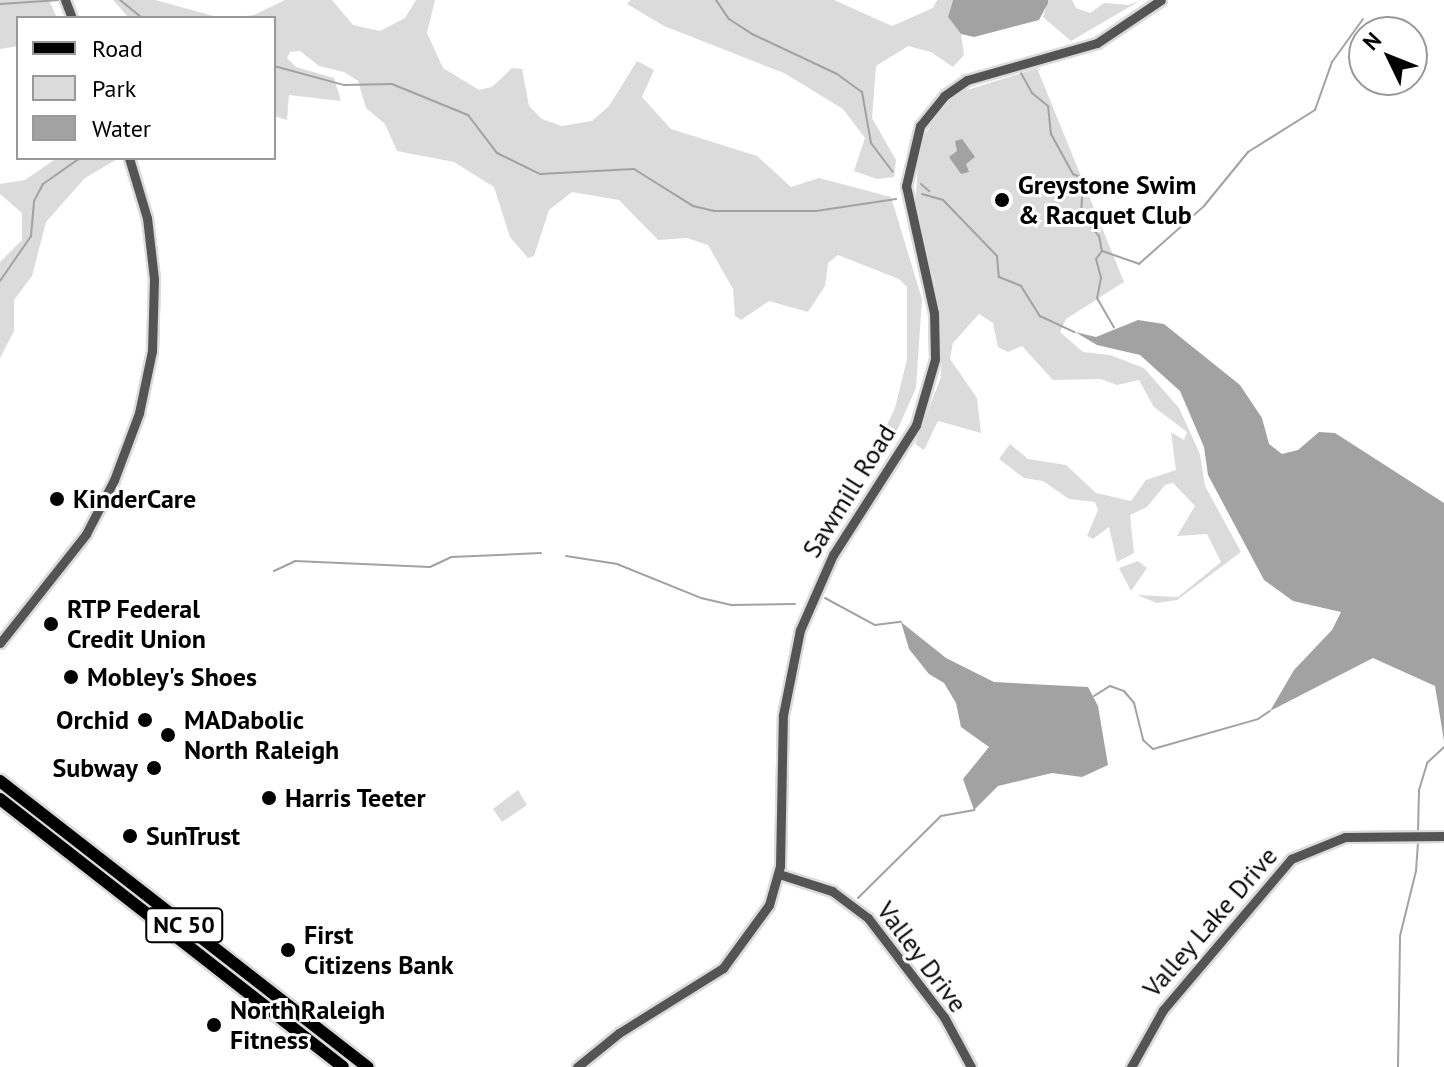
<!DOCTYPE html>
<html>
<head>
<meta charset="utf-8">
<style>
  body { margin:0 }
  #map { position:relative; width:1444px; height:1067px; overflow:hidden; background:#fff; font-family:"PT Sans",sans-serif }
  div>[style] { position:absolute }
  .green>* { inset:0; background:#dbdbdb }
  .water>* { inset:0; background:#a2a2a2 }
  .stream>* { height:2px; margin:-1px; padding:0 1px; transform-origin:1px; border-radius:1px; background:#a2a2a2 }
  .roads { filter:drop-shadow(2px 0 #dbdbdb) drop-shadow(-2px 0 #dbdbdb) drop-shadow(0 2px #dbdbdb) drop-shadow(0 -2px #dbdbdb) }
  .minor>* { height:9px; margin:-4.5px; padding:0 4.5px; transform-origin:4.5px; border-radius:4.5px; background:#545454 }
  .major>* { height:12px; margin:-6px; padding:0 6px; transform-origin:6px; border-radius:6px; background:#000 }
  .dots>* { width:22px; height:22px; translate:-50% -50%; box-sizing:border-box; border:4px solid #fff; border-radius:50% }
  span { translate:-50% -50%; white-space:nowrap; text-align:center; line-height:1.15; -webkit-text-stroke:6px #fff; paint-order:stroke }
  .shield-label span { padding:2px 6px; background:#fff; border:2px solid; border-radius:6px; -webkit-text-stroke-width:0 }
  .shield-label { font-size:24px; color:#000; font-weight:700 }
  .poi-label { font-size:26px; color:#000; font-weight:700 }
  .left { translate:0 -50%; text-align:left }
  .right { translate:-100% -50%; text-align:right }
  .street-label { font-size:26px; color:#000 }
  .legend { position:absolute; left:16px; top:16px; width:260px; height:144px; box-sizing:border-box; background:#fff; border:2px solid #999; margin:0; padding:10px 14px; list-style:none; font-size:24px; color:#000 }
  .legend li { display:flex; align-items:center; gap:16px; height:40px }
  .legend b { width:40px; border:2px solid #999 }
  .north { position:absolute; left:1348px; top:16px; width:80px; height:80px; box-sizing:border-box; background:#fff; border:2px solid #999; border-radius:50%; rotate:313deg; font-size:22px; font-weight:700; line-height:32px; text-align:center; color:#000 }
  .north::after { content:''; display:block; margin:auto; width:28px; height:36px; background:#000; clip-path:polygon(50% 0,100% 100%,50% 72%,0 100%) }
</style>
</head>
<body>
<div id="map">
  <div class="green">
    <div style="clip-path:polygon(0 0,49px 0,57px 18px,18px 18px,18px 46px,0 49px)"></div>
    <div style="clip-path:polygon(113px 0,155px 0,221px 18px,129px 18px)"></div>
    <div style="clip-path:polygon(285px 0,332px 0,353px 25px,380px 31px,405px 18px,416px 0,435px 0,427px 33px,443px 68px,479px 90px,492px 87px,512px 68px,522px 69px,529px 106px,542px 119px,562px 126px,592px 121px,609px 106px,637px 61px,654px 70px,642px 97px,671px 129px,757px 156px,791px 187px,819px 178px,891px 197px,922px 299px,916px 388px,887px 453px,877px 446px,895px 408px,907px 359px,907px 287px,899px 279px,838px 255px,828px 263px,825px 286px,808px 312px,769px 301px,741px 320px,735px 316px,733px 289px,708px 245px,687px 238px,658px 240px,619px 200px,572px 192px,549px 210px,534px 256px,528px 258px,510px 237px,494px 187px,454px 162px,397px 151px,385px 124px,366px 108px,358px 81px,344px 72px,319px 66px,300px 51px,290px 52px,287px 58px,296px 67px,334px 78px,341px 101px,289px 95px,287px 120px,274px 116px,274px 18px,229px 18px,254px 15px)"></div>
    <div style="clip-path:polygon(631px 0,834px 0,892px 26px,933px 8px,937px 0,953px 0,948px 17px,961px 34px,964px 55px,953px 67px,931px 52px,908px 46px,876px 66px,872px 118px,896px 160px,894px 177px,877px 179px,854px 171px,865px 138px,843px 109px,784px 73px,664px 26px,627px 4px)"></div>
    <div style="clip-path:polygon(1048px 0,1072px 0,1076px 8px,1090px 13px,1104px 3px,1129px 5px,1141px 0,1071px 41px,1043px 17px)"></div>
    <div style="clip-path:polygon(1037px 68px,1124px 282px,1066px 319px,1060px 332px,1083px 352px,1110px 355px,1144px 368px,1179px 408px,1200px 454px,1205px 486px,1241px 552px,1177px 600px,1157px 603px,1137px 595px,1178px 597px,1221px 562px,1207px 534px,1177px 536px,1195px 506px,1173px 483px,1165px 485px,1147px 507px,1130px 515px,1134px 553px,1117px 562px,1109px 527px,1093px 539px,1087px 536px,1098px 510px,1095px 502px,1069px 499px,1043px 481px,1024px 478px,999px 459px,1010px 444px,1028px 459px,1066px 465px,1096px 493px,1131px 501px,1146px 480px,1176px 470px,1171px 432px,1184px 440px,1187px 432px,1154px 407px,1139px 380px,1117px 385px,1101px 379px,1053px 380px,1022px 346px,1008px 352px,998px 347px,993px 323px,979px 314px,953px 343px,950px 359px,977px 398px,981px 433px,938px 421px,924px 450px,915px 444px,941px 377px,942px 345px,935px 281px,915px 211px,919px 146px,937px 114px,961px 92px)"></div>
    <div style="clip-path:polygon(57px 158px,119px 158px,85px 178px,46px 222px,32px 276px,14px 300px,14px 331px,0 358px,0 262px,22px 240px,22px 213px,0 194px,0 184px,25px 180px)"></div>
    <div style="clip-path:polygon(1138px 561px,1147px 568px,1131px 591px,1119px 568px)"></div>
    <div style="clip-path:polygon(518px 790px,527px 805px,502px 822px,493px 809px)"></div>
    <div style="clip-path:polygon(0 792px,80px 850px,176px 928px,54px 837px)"></div>
    <div style="clip-path:polygon(100px 850px,103px 850px,208px 935px,202px 931px)"></div>
  </div>
  <div class="water">
    <div style="clip-path:polygon(953px 0,1048px 0,1048px 3px,1039px 20px,974px 37px,961px 34px,948px 17px)"></div>
    <div style="clip-path:polygon(962px 139px,975px 157px,966px 164px,969px 172px,961px 174px,949px 157px,957px 151px,955px 141px)"></div>
    <div style="clip-path:polygon(1138px 320px,1164px 324px,1240px 385px,1262px 418px,1269px 444px,1282px 454px,1298px 450px,1319px 432px,1335px 433px,1444px 503px,1444px 741px,1435px 686px,1373px 658px,1270px 711px,1294px 670px,1332px 630px,1341px 612px,1293px 601px,1264px 580px,1208px 475px,1204px 447px,1180px 391px,1140px 355px,1097px 345px,1075px 332px,1096px 337px)"></div>
    <div style="clip-path:polygon(901px 622px,946px 658px,994px 682px,1088px 687px,1098px 706px,1108px 765px,1082px 777px,1052px 773px,998px 786px,974px 810px,963px 779px,989px 747px,961px 727px,956px 703px,944px 683px,929px 674px,909px 649px)"></div>
  </div>
  <div class="stream">
    <div style="left:120px;top:0;width:28px;rotate:39deg"></div>
    <div style="left:716px;top:0;width:23px;rotate:56deg"></div>
    <div style="left:729px;top:19px;width:27px;rotate:33deg"></div>
    <div style="left:752px;top:34px;width:94px;rotate:25.2deg"></div>
    <div style="left:837px;top:74px;width:31px;rotate:36deg"></div>
    <div style="left:862px;top:92px;width:52px;rotate:80deg"></div>
    <div style="left:871px;top:143px;width:36px;rotate:53deg"></div>
    <div style="left:0;top:4px;width:60px;rotate:-3.8deg"></div>
    <div style="left:274px;top:66px;width:73px;rotate:15.2deg"></div>
    <div style="left:344px;top:85px;width:48px;rotate:-1.2deg"></div>
    <div style="left:392px;top:84px;width:82px;rotate:22.2deg"></div>
    <div style="left:468px;top:115px;width:48px;rotate:52.7deg"></div>
    <div style="left:497px;top:153px;width:48px;rotate:26deg"></div>
    <div style="left:540px;top:174px;width:94px;rotate:-3deg"></div>
    <div style="left:634px;top:169px;width:70px;rotate:32.1deg"></div>
    <div style="left:693px;top:206px;width:22px;rotate:13deg"></div>
    <div style="left:714px;top:211px;width:102px"></div>
    <div style="left:816px;top:211px;width:81px;rotate:-8.5deg"></div>
    <div style="left:1021px;top:73px;width:23px;rotate:61deg"></div>
    <div style="left:1032px;top:93px;width:21px;rotate:39deg"></div>
    <div style="left:1048px;top:106px;width:28px;rotate:84deg"></div>
    <div style="left:1051px;top:134px;width:46px;rotate:61.2deg"></div>
    <div style="left:1073px;top:174px;width:11px;rotate:22deg"></div>
    <div style="left:1083px;top:178px;width:38px;rotate:93deg"></div>
    <div style="left:1081px;top:216px;width:27px;rotate:48deg"></div>
    <div style="left:1099px;top:236px;width:15px;rotate:79deg"></div>
    <div style="left:1102px;top:251px;width:10px;rotate:127deg"></div>
    <div style="left:1096px;top:259px;width:20px;rotate:75deg"></div>
    <div style="left:1101px;top:278px;width:20px;rotate:101deg"></div>
    <div style="left:1097px;top:298px;width:34px;rotate:60deg"></div>
    <div style="left:921px;top:184px;width:11px;rotate:41deg"></div>
    <div style="left:922px;top:194px;width:22px;rotate:16deg"></div>
    <div style="left:943px;top:200px;width:78px;rotate:46deg"></div>
    <div style="left:997px;top:256px;width:21px;rotate:85deg"></div>
    <div style="left:999px;top:277px;width:24px;rotate:22deg"></div>
    <div style="left:1021px;top:286px;width:36px;rotate:58deg"></div>
    <div style="left:1040px;top:316px;width:38px;rotate:25deg"></div>
    <div style="left:1102px;top:251px;width:39px;rotate:19deg"></div>
    <div style="left:1139px;top:264px;width:87px;rotate:-41.7deg"></div>
    <div style="left:1204px;top:206px;width:70px;rotate:-50.8deg"></div>
    <div style="left:1248px;top:152px;width:79px;rotate:-32.1deg"></div>
    <div style="left:1315px;top:110px;width:51px;rotate:-70.5deg"></div>
    <div style="left:1332px;top:62px;width:53px;rotate:-54.2deg"></div>
    <div style="left:0;top:281px;width:55px;rotate:-55.4deg"></div>
    <div style="left:31px;top:236px;width:35px;rotate:-85deg"></div>
    <div style="left:34px;top:201px;width:19px;rotate:-62deg"></div>
    <div style="left:43px;top:184px;width:45px;rotate:-35.1deg"></div>
    <div style="left:566px;top:556px;width:52px;rotate:8.9deg"></div>
    <div style="left:617px;top:564px;width:91px;rotate:22deg"></div>
    <div style="left:701px;top:598px;width:31px;rotate:13deg"></div>
    <div style="left:731px;top:605px;width:64px;rotate:-0.9deg"></div>
    <div style="left:274px;top:571px;width:23px;rotate:-25deg"></div>
    <div style="left:295px;top:561px;width:135px;rotate:2.5deg"></div>
    <div style="left:430px;top:567px;width:23px;rotate:-25deg"></div>
    <div style="left:451px;top:557px;width:90px;rotate:-2.5deg"></div>
    <div style="left:825px;top:598px;width:57px;rotate:28.4deg"></div>
    <div style="left:875px;top:625px;width:26px;rotate:-7deg"></div>
    <div style="left:1094px;top:696px;width:19px;rotate:-32deg"></div>
    <div style="left:1110px;top:686px;width:15px;rotate:20deg"></div>
    <div style="left:1124px;top:691px;width:16px;rotate:50deg"></div>
    <div style="left:1134px;top:703px;width:38px;rotate:76deg"></div>
    <div style="left:1143px;top:740px;width:13px;rotate:42deg"></div>
    <div style="left:1153px;top:749px;width:109px;rotate:-15.9deg"></div>
    <div style="left:1258px;top:719px;width:14px;rotate:-34deg"></div>
    <div style="left:1418px;top:832px;width:42px;rotate:-88.6deg"></div>
    <div style="left:1419px;top:790px;width:28px;rotate:-73deg"></div>
    <div style="left:1427px;top:763px;width:23px;rotate:-43deg"></div>
    <div style="left:858px;top:898px;width:117px;rotate:-44.7deg"></div>
    <div style="left:941px;top:816px;width:34px;rotate:-10deg"></div>
    <div style="left:1398px;top:1067px;width:131px;rotate:-89.1deg"></div>
    <div style="left:1400px;top:936px;width:67px;rotate:-76.2deg"></div>
    <div style="left:1416px;top:871px;width:32px;rotate:-86deg"></div>
  </div>
  <div class="roads">
    <div class="minor">
      <div style="left:65px;top:0;width:19px;rotate:69deg"></div>
      <div style="left:0;top:643px;width:139px;rotate:-51.7deg"></div>
      <div style="left:86px;top:534px;width:61px;rotate:-62.6deg"></div>
      <div style="left:114px;top:480px;width:72px;rotate:-69.5deg"></div>
      <div style="left:139px;top:413px;width:63px;rotate:-78.2deg"></div>
      <div style="left:152px;top:351px;width:72px;rotate:-88.4deg"></div>
      <div style="left:154px;top:279px;width:61px;rotate:-96.5deg"></div>
      <div style="left:147px;top:218px;width:63px;rotate:-106.7deg"></div>
      <div style="left:779px;top:874px;width:56px;rotate:17.8deg"></div>
      <div style="left:832px;top:891px;width:45px;rotate:36.9deg"></div>
      <div style="left:868px;top:918px;width:125px;rotate:52.5deg"></div>
      <div style="left:944px;top:1017px;width:57px;rotate:61.6deg"></div>
      <div style="left:577px;top:1067px;width:54px;rotate:-39deg"></div>
      <div style="left:619px;top:1033px;width:123px;rotate:-32deg"></div>
      <div style="left:723px;top:968px;width:78px;rotate:-53.9deg"></div>
      <div style="left:769px;top:905px;width:41px;rotate:-74.2deg"></div>
      <div style="left:780px;top:866px;width:151px;rotate:-88.9deg"></div>
      <div style="left:783px;top:715px;width:87px;rotate:-78.7deg"></div>
      <div style="left:800px;top:630px;width:82px;rotate:-66.3deg"></div>
      <div style="left:833px;top:555px;width:154px;rotate:-57.4deg"></div>
      <div style="left:916px;top:425px;width:69px;rotate:-73.9deg"></div>
      <div style="left:935px;top:359px;width:46px;rotate:-91.2deg"></div>
      <div style="left:934px;top:313px;width:130px;rotate:-102.4deg"></div>
      <div style="left:906px;top:186px;width:62px;rotate:-76.9deg"></div>
      <div style="left:920px;top:126px;width:38px;rotate:-51deg"></div>
      <div style="left:944px;top:96px;width:28px;rotate:-35deg"></div>
      <div style="left:967px;top:80px;width:135px;rotate:-15.9deg"></div>
      <div style="left:1097px;top:43px;width:77px;rotate:-33.9deg"></div>
      <div style="left:1131px;top:1067px;width:65px;rotate:-60.7deg"></div>
      <div style="left:1163px;top:1010px;width:198px;rotate:-49.7deg"></div>
      <div style="left:1291px;top:859px;width:58px;rotate:-22.2deg"></div>
      <div style="left:1345px;top:837px;width:99px;rotate:-0.6deg"></div>
    </div>
    <div class="major">
      <div style="left:0;top:781px;width:466px;rotate:37.9deg"></div>
      <div style="left:0;top:799px;width:435px;rotate:38deg"></div>
    </div>
  </div>
  <div class="dots">
    <div style="left:1002px;top:200px;background:#000"></div>
    <div style="left:57px;top:499px;background:#000"></div>
    <div style="left:51px;top:624px;background:#000"></div>
    <div style="left:71px;top:677px;background:#000"></div>
    <div style="left:145px;top:720px;background:#000"></div>
    <div style="left:168px;top:735px;background:#000"></div>
    <div style="left:154px;top:768px;background:#000"></div>
    <div style="left:269px;top:798px;background:#000"></div>
    <div style="left:130px;top:836px;background:#000"></div>
    <div style="left:288px;top:950px;background:#000"></div>
    <div style="left:214px;top:1025px;background:#000"></div>
  </div>
  <div class="shield-label">
    <span style="left:184px;top:925px">NC 50</span>
  </div>
  <div class="poi-label">
    <span class="left" style="left:1018px;top:200px">Greystone Swim<br>&amp; Racquet Club</span>
    <span class="left" style="left:73px;top:499px">KinderCare</span>
    <span class="left" style="left:67px;top:624px">RTP Federal<br>Credit Union</span>
    <span class="left" style="left:87px;top:677px">Mobley's Shoes</span>
    <span class="right" style="left:129px;top:720px">Orchid</span>
    <span class="left" style="left:184px;top:735px">MADabolic<br>North Raleigh</span>
    <span class="right" style="left:138px;top:768px">Subway</span>
    <span class="left" style="left:285px;top:798px">Harris Teeter</span>
    <span class="left" style="left:146px;top:836px">SunTrust</span>
    <span class="left" style="left:304px;top:950px">First<br>Citizens Bank</span>
    <span class="left" style="left:230px;top:1025px">North Raleigh<br>Fitness</span>
  </div>
  <div class="street-label">
    <span style="left:849px;top:491px;rotate:-58deg">Sawmill Road</span>
    <span style="left:1210px;top:922px;rotate:-49deg">Valley Lake Drive</span>
    <span style="left:922px;top:957px;rotate:53deg">Valley Drive</span>
  </div>
  <ul class="legend">
  <li><b style="height:10px;background:#000"></b>Road</li>
  <li><b style="height:22px;background:#dbdbdb"></b>Park</li>
  <li><b style="height:22px;background:#a2a2a2"></b>Water</li>
  </ul>
  <div class="north">N</div>
</div>
</body>
</html>
